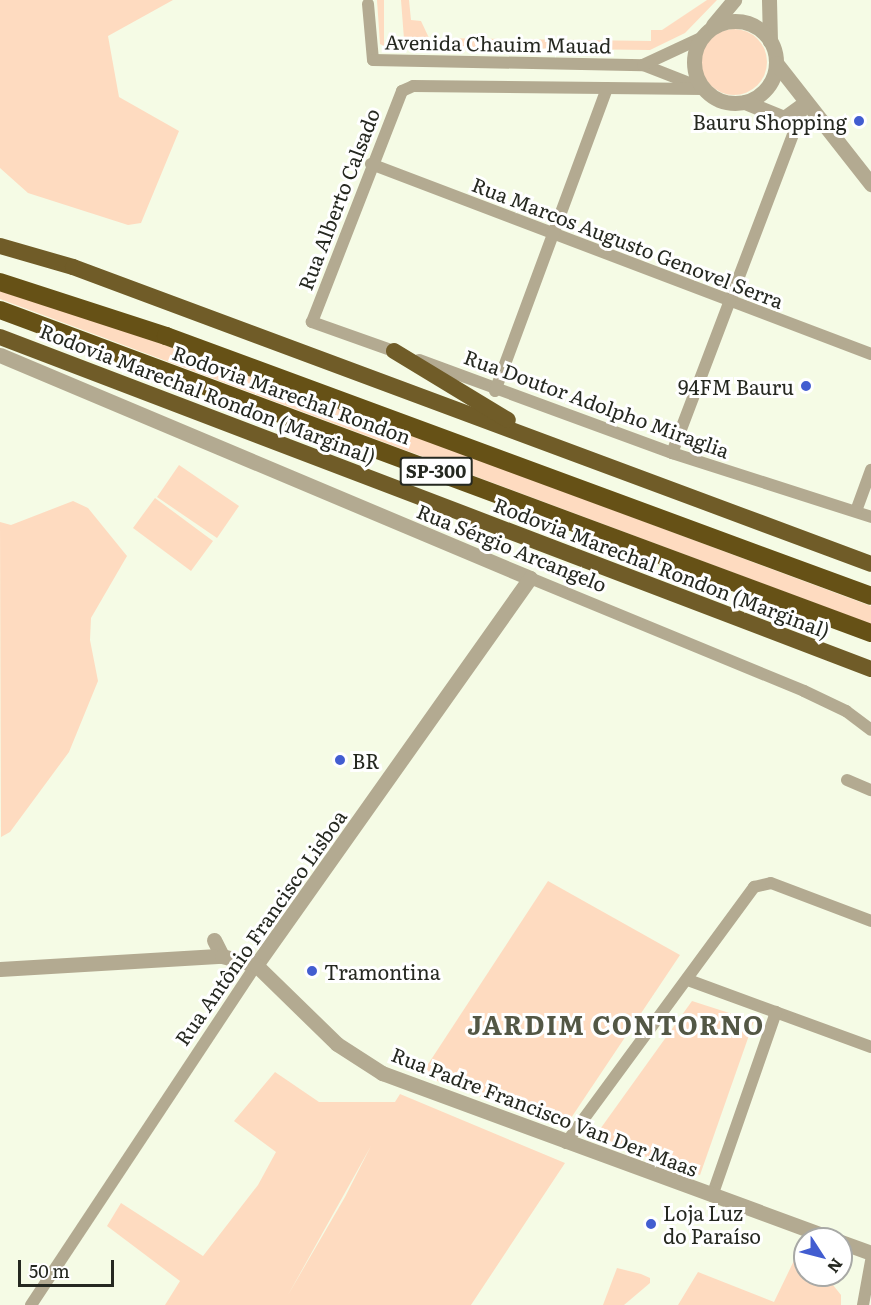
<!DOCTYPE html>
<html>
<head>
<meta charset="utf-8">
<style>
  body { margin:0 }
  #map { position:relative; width:871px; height:1305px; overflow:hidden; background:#f5fbe5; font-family:Literata,serif }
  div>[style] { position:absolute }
  .green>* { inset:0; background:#fedbc0 }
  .round { border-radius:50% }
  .minor>* { height:12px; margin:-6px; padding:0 6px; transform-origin:6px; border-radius:6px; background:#b3aa91 }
  .tertiary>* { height:15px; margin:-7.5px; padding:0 7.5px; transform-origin:7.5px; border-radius:7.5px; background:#b3aa91 }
  .tertiary>.ring { margin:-7.5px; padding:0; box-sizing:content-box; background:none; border:15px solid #b3aa91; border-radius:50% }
  .trunk>* { height:16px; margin:-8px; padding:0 8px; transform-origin:8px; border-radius:8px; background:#705c28 }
  .motorway>* { height:18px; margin:-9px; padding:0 9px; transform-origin:9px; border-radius:9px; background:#665116 }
  .dots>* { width:16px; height:16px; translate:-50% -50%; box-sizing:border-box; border:3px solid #fff; border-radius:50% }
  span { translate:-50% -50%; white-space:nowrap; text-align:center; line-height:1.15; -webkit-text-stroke:6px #fff; paint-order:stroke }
  .shield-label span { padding:2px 4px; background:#fff; border:2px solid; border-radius:4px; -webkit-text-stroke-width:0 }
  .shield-label { font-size:18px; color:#252820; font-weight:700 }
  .street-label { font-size:20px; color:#252820 }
  .poi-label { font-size:20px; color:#252820 }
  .right { translate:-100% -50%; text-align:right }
  .left { translate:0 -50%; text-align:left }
  .district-label { font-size:26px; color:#535745; font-weight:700; letter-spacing:1.5px }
  .north { position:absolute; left:793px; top:1227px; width:60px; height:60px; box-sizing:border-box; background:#fff; border:2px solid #a8a9a6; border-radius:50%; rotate:126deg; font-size:16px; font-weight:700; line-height:24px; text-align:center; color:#252820 }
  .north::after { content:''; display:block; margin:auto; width:21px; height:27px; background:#425dd0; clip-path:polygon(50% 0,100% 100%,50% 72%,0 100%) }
  .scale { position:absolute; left:18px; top:1260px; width:96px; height:27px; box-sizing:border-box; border:3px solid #252820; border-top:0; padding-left:8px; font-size:18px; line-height:21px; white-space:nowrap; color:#252820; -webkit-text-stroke:4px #fff; paint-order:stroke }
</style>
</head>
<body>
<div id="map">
  <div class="green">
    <div style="clip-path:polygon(0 0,173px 0,108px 36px,119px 97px,179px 131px,141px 223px,128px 225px,28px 193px,0 168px)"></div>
    <div style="clip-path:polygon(377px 0,384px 0,384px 46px,380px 44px)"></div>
    <div style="clip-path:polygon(401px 0,409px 0,411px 20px,421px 21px,429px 38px,651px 41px,651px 30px,662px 30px,707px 0,717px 0,685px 33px,650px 50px,414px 47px,404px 39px)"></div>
    <div class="round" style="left:701px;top:29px;width:66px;height:66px"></div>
    <div style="clip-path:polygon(0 291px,137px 335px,355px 414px,871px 606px,871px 624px,0 299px)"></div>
    <div style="clip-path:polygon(179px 465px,239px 506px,217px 538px,157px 497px)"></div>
    <div style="clip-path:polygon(155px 498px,213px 541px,191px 571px,133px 528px)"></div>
    <div style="clip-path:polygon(73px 501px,88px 508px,127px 556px,91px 618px,90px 640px,98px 681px,69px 752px,10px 832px,1px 837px,0 522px,11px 525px)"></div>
    <div style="clip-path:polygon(548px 881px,680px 955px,565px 1127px,421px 1075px)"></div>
    <div style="clip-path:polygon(692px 1001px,754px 1021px,700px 1175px,593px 1139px)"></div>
    <div style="clip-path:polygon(evenodd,275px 1072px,319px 1102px,395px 1102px,400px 1094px,565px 1163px,471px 1305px,165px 1305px,180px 1281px,107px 1226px,121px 1203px,203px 1256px,258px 1185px,276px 1152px,234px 1121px,275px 1072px,371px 1146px,345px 1197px,288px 1295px,371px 1146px)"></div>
    <div style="clip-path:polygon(802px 1244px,805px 1275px,825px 1275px,841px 1295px,841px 1305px,678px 1305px,698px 1272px,774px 1302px)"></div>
    <div style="clip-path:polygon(617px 1268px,641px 1274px,650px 1278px,650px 1283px,624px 1305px,603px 1305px)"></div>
  </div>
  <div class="minor">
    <div style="left:368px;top:4px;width:56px;rotate:84.9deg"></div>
    <div style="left:373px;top:60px;width:270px;rotate:1.1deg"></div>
    <div style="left:697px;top:86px;width:58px;rotate:-158.7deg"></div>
    <div style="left:643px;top:65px;width:64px;rotate:-25deg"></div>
    <div style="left:371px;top:164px;width:535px;rotate:20.81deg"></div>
    <div style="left:402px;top:354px;width:96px;rotate:-160.4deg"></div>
    <div style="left:312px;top:322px;width:248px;rotate:-68.7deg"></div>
    <div style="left:402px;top:91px;width:12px;rotate:-24deg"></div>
    <div style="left:413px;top:86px;width:290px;rotate:0.6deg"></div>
    <div style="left:419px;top:360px;width:270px;rotate:20.2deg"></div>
    <div style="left:672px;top:453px;width:209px;rotate:17.8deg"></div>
    <div style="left:495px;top:391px;width:323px;rotate:-69.7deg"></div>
    <div style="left:672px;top:453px;width:374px;rotate:-69.2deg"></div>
    <div style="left:856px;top:511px;width:44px;rotate:-69.9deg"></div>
    <div style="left:530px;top:578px;width:296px;rotate:22.4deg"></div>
    <div style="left:804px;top:691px;width:47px;rotate:25.5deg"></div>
    <div style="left:846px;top:711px;width:31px;rotate:37deg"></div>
    <div style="left:847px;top:780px;width:26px;rotate:23deg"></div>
    <div style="left:688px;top:980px;width:195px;rotate:20.1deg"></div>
    <div style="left:566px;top:1143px;width:318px;rotate:-53.7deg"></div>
    <div style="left:754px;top:887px;width:17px;rotate:-13deg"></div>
    <div style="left:771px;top:883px;width:107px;rotate:20.8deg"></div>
    <div style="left:712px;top:1196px;width:195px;rotate:-70.8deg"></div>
    <div style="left:31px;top:1305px;width:408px;rotate:-56.5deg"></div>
    <div style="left:863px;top:1305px;width:45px;rotate:-79.7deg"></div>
  </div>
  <div class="tertiary">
    <div style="left:769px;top:0;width:41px;rotate:88.6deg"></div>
    <div class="ring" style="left:694px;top:21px;width:67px;height:67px"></div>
    <div style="left:713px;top:25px;width:33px;rotate:-50deg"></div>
    <div style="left:776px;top:63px;width:154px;rotate:51.9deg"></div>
    <div style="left:745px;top:102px;width:42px;rotate:22.3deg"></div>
    <div style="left:784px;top:118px;width:26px;rotate:-36deg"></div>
    <div style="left:0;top:355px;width:575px;rotate:22.82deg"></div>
    <div style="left:530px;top:578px;width:474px;rotate:125.3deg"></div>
    <div style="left:214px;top:940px;width:18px;rotate:63deg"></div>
    <div style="left:0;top:969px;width:222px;rotate:-3.4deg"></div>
    <div style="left:222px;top:956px;width:35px;rotate:15deg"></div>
    <div style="left:256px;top:965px;width:113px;rotate:44.3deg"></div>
    <div style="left:337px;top:1044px;width:54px;rotate:32.8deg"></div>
    <div style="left:382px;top:1073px;width:480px;rotate:20.2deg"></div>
    <div style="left:841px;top:1242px;width:32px;rotate:20deg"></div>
  </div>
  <div class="trunk">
    <div style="left:0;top:246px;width:76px;rotate:16deg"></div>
    <div style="left:73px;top:267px;width:851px;rotate:20.41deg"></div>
    <div style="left:0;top:337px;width:932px;rotate:20.87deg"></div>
    <div style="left:394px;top:351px;width:133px;rotate:31.2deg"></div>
  </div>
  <div class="motorway">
    <div style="left:0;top:282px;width:175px;rotate:18deg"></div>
    <div style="left:166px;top:336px;width:751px;rotate:20.24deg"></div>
    <div style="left:0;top:310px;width:929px;rotate:20.35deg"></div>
  </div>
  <div class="dots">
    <div style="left:859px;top:121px;background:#425dd0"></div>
    <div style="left:806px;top:386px;background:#425dd0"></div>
    <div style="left:340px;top:760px;background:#425dd0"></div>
    <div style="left:312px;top:971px;background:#425dd0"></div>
    <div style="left:651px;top:1224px;background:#425dd0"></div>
  </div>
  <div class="shield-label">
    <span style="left:436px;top:471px">SP-300</span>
  </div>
  <div class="street-label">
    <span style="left:498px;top:43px;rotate:1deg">Avenida Chauim Mauad</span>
    <span style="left:338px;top:199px;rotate:-69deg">Rua Alberto Calsado</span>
    <span style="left:628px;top:242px;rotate:21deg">Rua Marcos Augusto Genovel Serra</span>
    <span style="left:208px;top:393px;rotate:21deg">Rodovia Marechal Rondon (Marginal)</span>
    <span style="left:292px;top:394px;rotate:20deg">Rodovia Marechal Rondon</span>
    <span style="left:597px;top:403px;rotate:20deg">Rua Doutor Adolpho Miraglia</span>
    <span style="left:512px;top:547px;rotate:22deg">Rua Sérgio Arcangelo</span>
    <span style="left:662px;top:567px;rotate:21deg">Rodovia Marechal Rondon (Marginal)</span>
    <span style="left:260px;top:927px;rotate:-55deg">Rua Antônio Francisco Lisboa</span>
    <span style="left:545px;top:1111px;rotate:21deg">Rua Padre Francisco Van Der Maas</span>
  </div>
  <div class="poi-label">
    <span class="right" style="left:847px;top:121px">Bauru Shopping</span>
    <span class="right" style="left:794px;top:386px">94FM Bauru</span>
    <span class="left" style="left:352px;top:760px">BR</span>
    <span class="left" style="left:324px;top:971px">Tramontina</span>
    <span class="left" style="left:663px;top:1224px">Loja Luz<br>do Paraíso</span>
  </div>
  <div class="district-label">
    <span style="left:616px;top:1024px">JARDIM CONTORNO</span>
  </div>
  <div class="north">N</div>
  <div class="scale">50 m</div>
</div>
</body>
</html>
